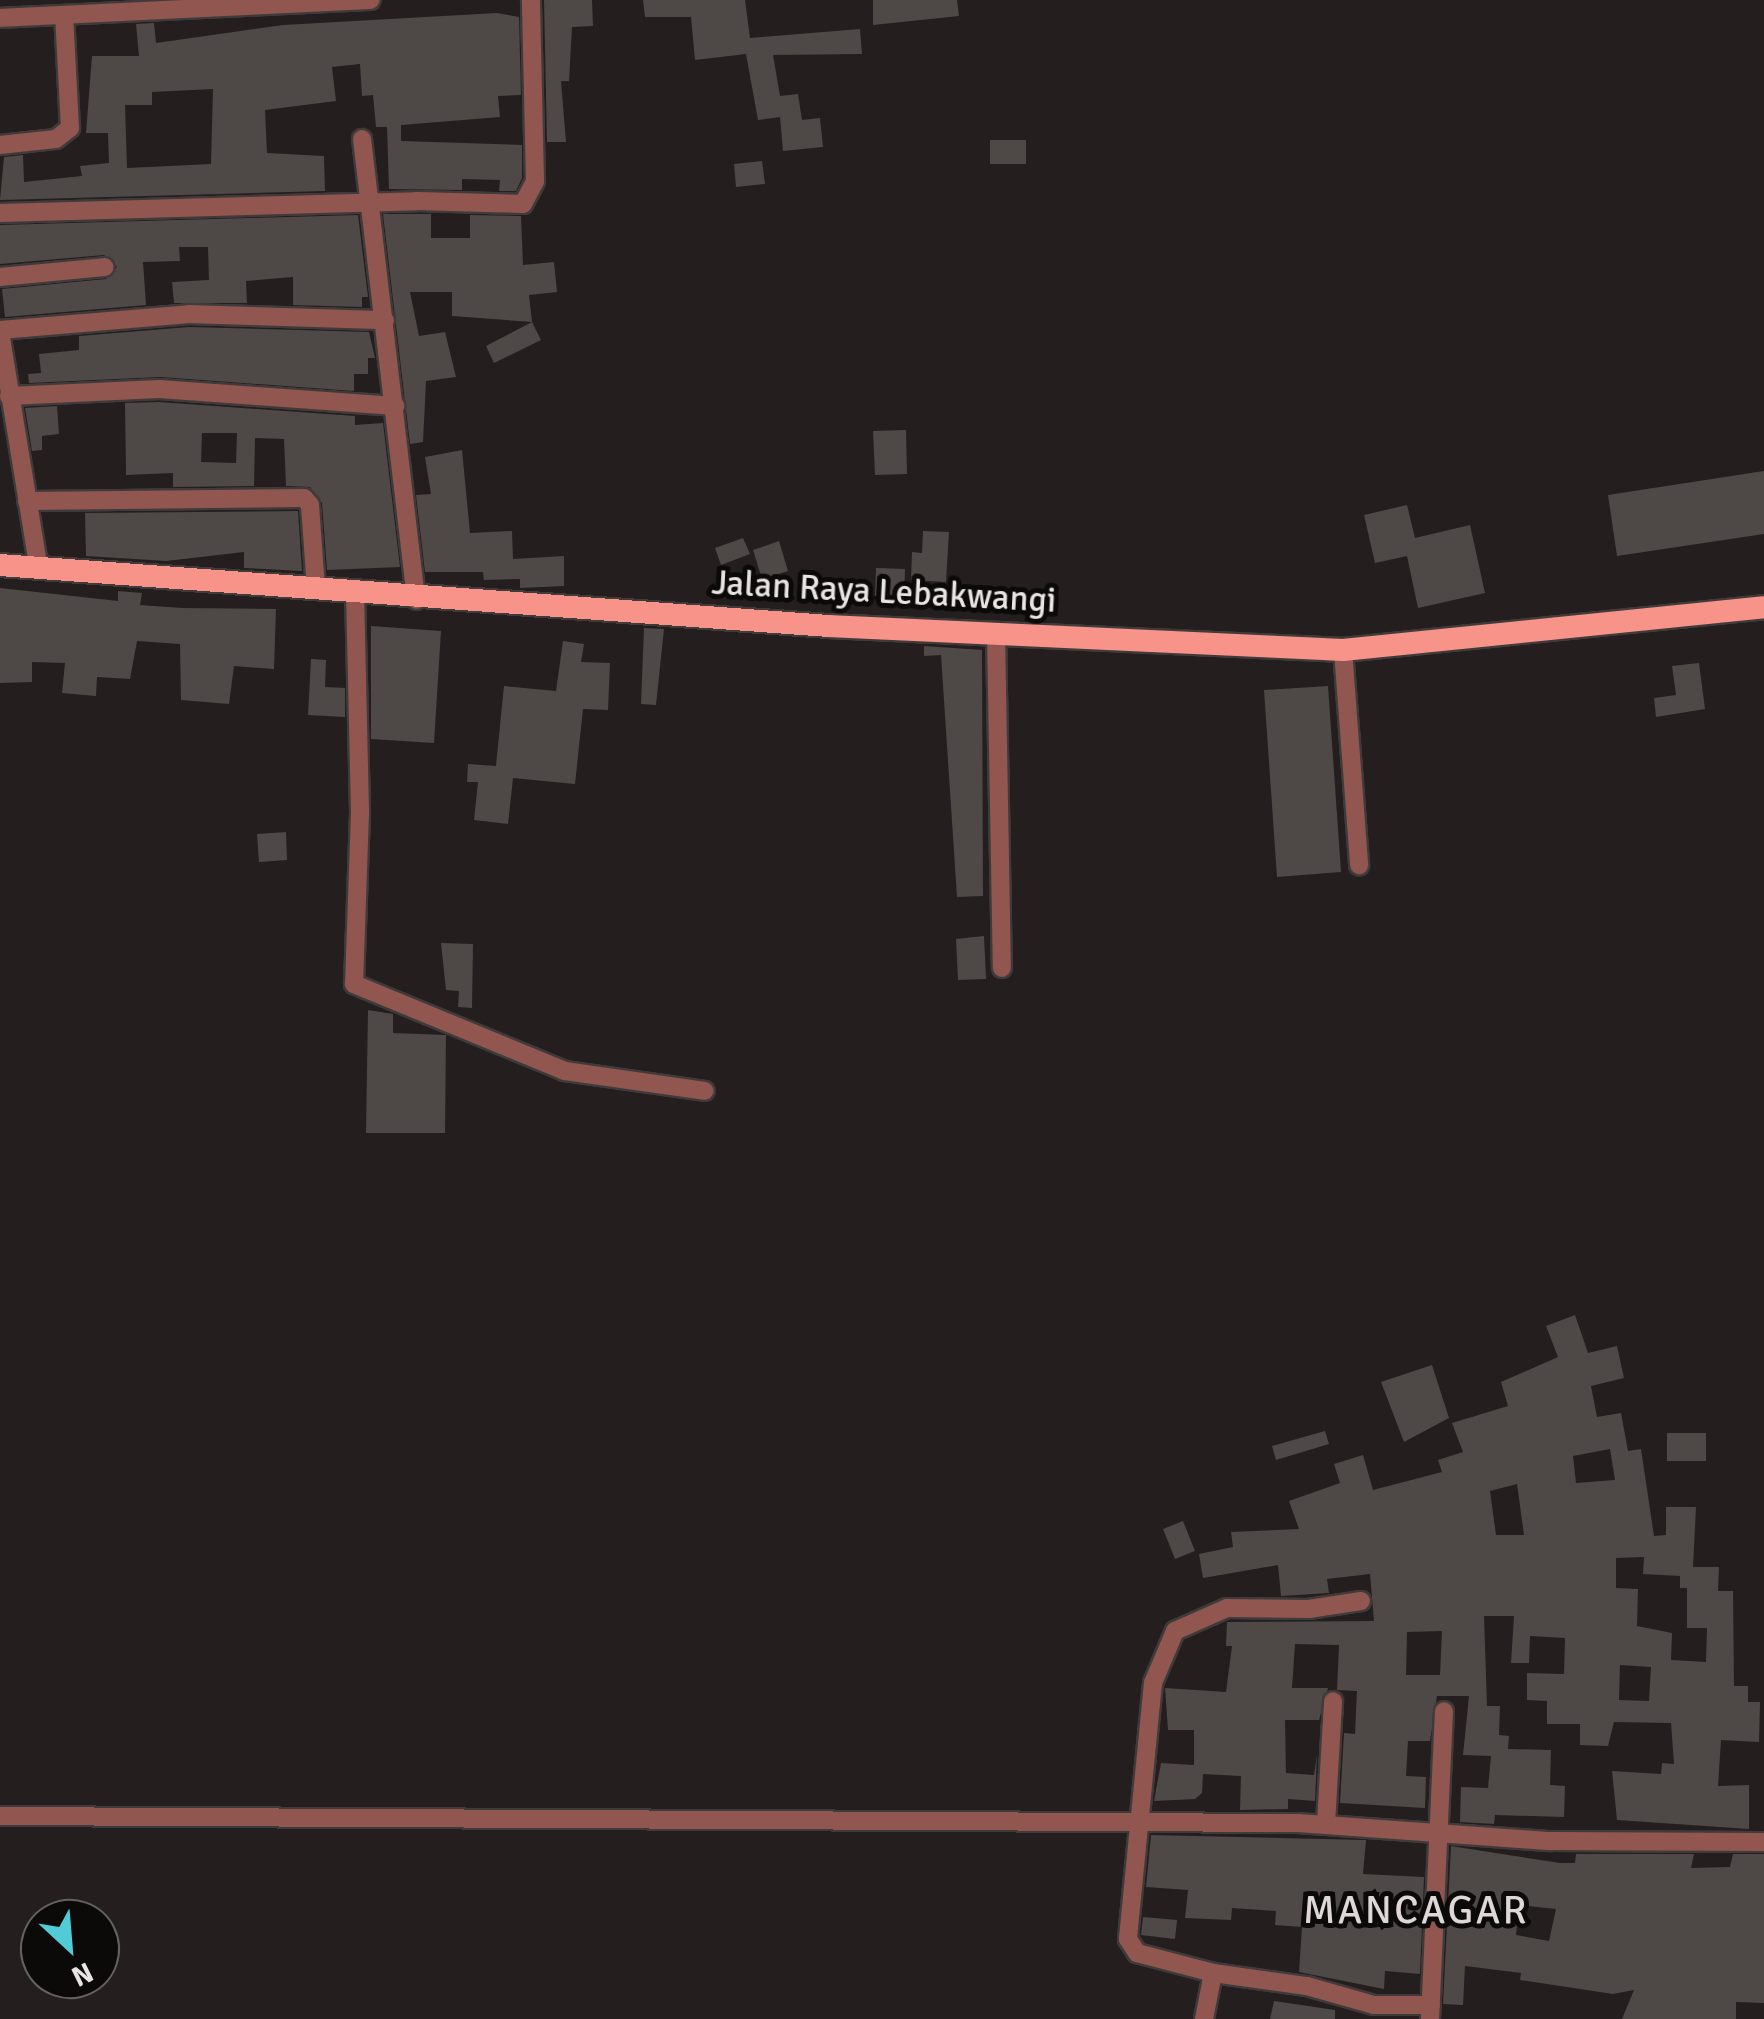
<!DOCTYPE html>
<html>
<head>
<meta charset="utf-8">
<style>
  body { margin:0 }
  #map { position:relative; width:1764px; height:2019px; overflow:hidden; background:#241f1e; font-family:Signika,sans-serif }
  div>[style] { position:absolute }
  .building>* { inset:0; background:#4e4847 }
  .roads { filter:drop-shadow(2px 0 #3f3b3a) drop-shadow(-2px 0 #3f3b3a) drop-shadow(0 2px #3f3b3a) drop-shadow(0 -2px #3f3b3a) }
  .minor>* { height:18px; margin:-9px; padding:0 9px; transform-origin:9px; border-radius:9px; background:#925650 }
  .major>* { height:22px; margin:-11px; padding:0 11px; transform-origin:11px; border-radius:11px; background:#f8938a }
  span { translate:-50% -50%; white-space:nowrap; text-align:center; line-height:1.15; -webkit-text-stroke:10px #0c0909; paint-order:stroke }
  .street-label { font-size:35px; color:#e8e4e4 }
  .quarter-label { font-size:40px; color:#dfd7d6; letter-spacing:2.5px }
  .north { position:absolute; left:20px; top:1899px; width:100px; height:100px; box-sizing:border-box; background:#0c0909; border:2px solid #646161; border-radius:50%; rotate:154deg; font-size:28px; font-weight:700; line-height:40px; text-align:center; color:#e8e4e4 }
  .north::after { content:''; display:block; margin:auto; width:35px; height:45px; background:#52cbd9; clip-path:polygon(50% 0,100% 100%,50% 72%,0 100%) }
</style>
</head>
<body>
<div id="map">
  <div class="building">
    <div style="clip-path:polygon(544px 0,592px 0,593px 26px,572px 27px,569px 81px,561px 81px,566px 142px,547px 142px)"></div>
    <div style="clip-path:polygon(643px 0,745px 0,750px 38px,860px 29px,862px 54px,773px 55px,780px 96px,798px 94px,802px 120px,820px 118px,823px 147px,783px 151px,780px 117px,758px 120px,746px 54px,695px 60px,691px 17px,645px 17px)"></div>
    <div style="clip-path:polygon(873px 0,957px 0,959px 16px,873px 25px)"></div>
    <div style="clip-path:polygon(evenodd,497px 13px,519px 17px,521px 95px,498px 96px,500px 117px,401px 125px,401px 141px,522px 145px,522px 178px,516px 191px,499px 191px,500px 180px,462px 179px,462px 190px,389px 189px,387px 127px,376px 127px,373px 95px,362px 96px,360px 64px,332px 67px,336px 101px,265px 110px,267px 153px,324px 156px,325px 191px,0 200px,4px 157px,23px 155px,24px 182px,82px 176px,80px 166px,109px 163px,108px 133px,86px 133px,92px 56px,139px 56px,136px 24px,154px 23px,156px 43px,283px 25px,497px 13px,213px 89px,211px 164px,127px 168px,125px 105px,152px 105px,152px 92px,213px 89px)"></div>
    <div style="clip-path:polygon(990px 140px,1026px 140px,1026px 164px,990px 164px)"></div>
    <div style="clip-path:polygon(762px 161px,765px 184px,736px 187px,734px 164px)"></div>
    <div style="clip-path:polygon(383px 214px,431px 214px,431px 238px,470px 238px,470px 215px,521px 216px,523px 265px,554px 262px,557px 292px,529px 295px,532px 322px,452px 316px,452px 292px,410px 292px,419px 336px,445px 332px,456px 377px,426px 381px,423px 442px,410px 444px)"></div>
    <div style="clip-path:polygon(358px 215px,368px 297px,362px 297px,362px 307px,293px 305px,293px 277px,246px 281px,247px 303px,174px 303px,172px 282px,209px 280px,208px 247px,179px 247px,180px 261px,143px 262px,146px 305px,5px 317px,2px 289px,106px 279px,117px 267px,104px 255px,0 264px,0 225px)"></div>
    <div style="clip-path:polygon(532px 322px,541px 340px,494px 363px,486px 346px)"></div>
    <div style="clip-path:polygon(189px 327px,369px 332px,375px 358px,368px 358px,368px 374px,354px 374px,354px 391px,160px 377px,29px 383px,28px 374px,41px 373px,39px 354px,79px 350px,79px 336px)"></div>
    <div style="clip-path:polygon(evenodd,159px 402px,355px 416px,355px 425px,383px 423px,400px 567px,327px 570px,322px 503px,310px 487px,286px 486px,284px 439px,255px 438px,254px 486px,173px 487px,173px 473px,126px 475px,125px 403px,159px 402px,202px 433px,237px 433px,236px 463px,201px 462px,202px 433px)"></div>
    <div style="clip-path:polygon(57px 406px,59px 434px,42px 436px,42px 450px,32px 451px,25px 408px)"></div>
    <div style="clip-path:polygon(906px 430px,907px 474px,875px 475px,873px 431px)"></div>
    <div style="clip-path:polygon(462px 450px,470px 533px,512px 531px,513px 559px,564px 556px,564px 586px,520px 588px,520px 579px,484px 580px,483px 572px,425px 572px,416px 495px,431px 494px,425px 457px)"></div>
    <div style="clip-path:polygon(1764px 471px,1764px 534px,1617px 556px,1608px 495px)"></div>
    <div style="clip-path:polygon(1407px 505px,1415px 538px,1470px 525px,1485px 593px,1418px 608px,1407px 556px,1375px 563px,1364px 515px)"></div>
    <div style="clip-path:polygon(298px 511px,302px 571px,244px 568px,244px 552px,166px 561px,86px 556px,85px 513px)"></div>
    <div style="clip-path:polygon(923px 531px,949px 532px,946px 582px,911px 580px,912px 552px,922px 553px)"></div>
    <div style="clip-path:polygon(743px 538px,750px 554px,721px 565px,715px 548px)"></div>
    <div style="clip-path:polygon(779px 541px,788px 571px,762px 579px,753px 550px)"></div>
    <div style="clip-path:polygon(876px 568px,905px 569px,904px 598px,875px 597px)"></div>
    <div style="clip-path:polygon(0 588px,118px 601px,118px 591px,142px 593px,140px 605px,182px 608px,276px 609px,274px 669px,234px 666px,229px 704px,181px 700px,180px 644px,137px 641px,130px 679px,97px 677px,96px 696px,62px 693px,65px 663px,32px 662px,32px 682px,0 683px)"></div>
    <div style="clip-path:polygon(371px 626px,441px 631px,434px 743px,371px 739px)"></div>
    <div style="clip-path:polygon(644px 628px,664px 629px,656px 705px,641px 704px)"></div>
    <div style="clip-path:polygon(563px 641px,584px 644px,581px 662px,610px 663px,608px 710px,583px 709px,575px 784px,513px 778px,508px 824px,474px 820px,478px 782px,467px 782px,468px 764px,496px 766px,504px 686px,556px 691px)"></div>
    <div style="clip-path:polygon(924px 646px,982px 650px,983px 896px,957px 897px,941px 655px,924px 656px)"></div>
    <div style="clip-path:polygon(311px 659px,326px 660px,325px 687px,345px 688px,345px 717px,308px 715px)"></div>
    <div style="clip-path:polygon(1699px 663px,1705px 709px,1656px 717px,1654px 698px,1676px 695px,1672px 666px)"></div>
    <div style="clip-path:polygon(1328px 686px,1341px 872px,1277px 877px,1264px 690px)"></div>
    <div style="clip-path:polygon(286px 832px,287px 860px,259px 862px,257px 834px)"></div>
    <div style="clip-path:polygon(984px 936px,986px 979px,958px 980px,956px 939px)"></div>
    <div style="clip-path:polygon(441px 943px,473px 944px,472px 1008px,458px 1007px,459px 991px,446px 990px)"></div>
    <div style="clip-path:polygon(368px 1010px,393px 1014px,393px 1033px,446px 1035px,445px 1133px,366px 1133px)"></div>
    <div style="clip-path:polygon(evenodd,1575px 1315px,1588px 1353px,1617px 1346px,1624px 1378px,1591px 1386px,1597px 1417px,1621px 1413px,1628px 1451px,1641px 1449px,1654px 1536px,1666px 1535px,1666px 1507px,1696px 1507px,1693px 1567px,1719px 1567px,1718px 1591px,1733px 1591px,1734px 1686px,1748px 1686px,1748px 1702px,1760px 1702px,1759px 1742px,1721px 1740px,1718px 1786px,1749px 1785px,1749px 1829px,1617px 1820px,1612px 1771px,1661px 1774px,1662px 1763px,1674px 1764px,1671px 1723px,1614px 1722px,1608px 1746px,1580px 1745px,1580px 1724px,1547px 1724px,1547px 1701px,1527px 1700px,1527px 1673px,1564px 1674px,1565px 1638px,1530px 1636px,1529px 1663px,1511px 1663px,1514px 1616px,1484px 1616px,1487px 1706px,1500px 1706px,1499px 1735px,1509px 1736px,1508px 1749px,1551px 1750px,1550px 1785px,1565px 1786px,1564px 1817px,1495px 1815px,1494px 1824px,1460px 1822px,1461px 1787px,1488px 1788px,1491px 1756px,1463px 1755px,1469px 1696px,1437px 1696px,1430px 1741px,1408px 1741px,1406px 1776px,1426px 1777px,1425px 1808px,1340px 1803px,1344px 1733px,1355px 1734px,1357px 1691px,1337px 1690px,1339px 1645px,1295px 1644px,1292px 1688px,1328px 1688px,1319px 1720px,1285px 1720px,1286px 1773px,1314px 1775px,1317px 1755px,1315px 1801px,1288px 1799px,1288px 1809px,1240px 1810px,1241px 1776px,1203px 1774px,1202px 1793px,1195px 1799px,1154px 1801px,1161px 1763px,1194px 1765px,1194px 1730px,1168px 1730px,1165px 1688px,1226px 1692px,1232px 1646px,1226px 1646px,1227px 1622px,1374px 1621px,1370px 1574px,1327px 1579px,1329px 1593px,1281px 1596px,1278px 1565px,1203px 1578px,1199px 1554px,1233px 1547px,1231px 1532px,1299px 1529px,1289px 1501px,1340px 1483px,1334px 1464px,1363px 1455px,1373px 1490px,1442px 1472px,1438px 1460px,1463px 1452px,1452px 1423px,1508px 1406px,1501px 1382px,1558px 1357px,1546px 1326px,1575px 1315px,1610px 1449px,1615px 1480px,1576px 1483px,1573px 1456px,1610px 1449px,1575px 1315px,1517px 1484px,1524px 1535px,1496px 1535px,1490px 1491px,1517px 1484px,1575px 1315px,1644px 1557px,1643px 1574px,1680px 1576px,1680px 1588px,1687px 1588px,1687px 1628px,1707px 1628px,1706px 1662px,1671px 1660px,1672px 1633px,1637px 1626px,1638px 1589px,1616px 1588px,1616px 1558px,1644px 1557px,1575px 1315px,1442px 1631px,1440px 1675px,1406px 1675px,1407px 1632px,1442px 1631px,1575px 1315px,1620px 1665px,1651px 1667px,1649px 1701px,1619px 1700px,1620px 1665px)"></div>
    <div style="clip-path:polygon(1432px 1365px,1449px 1418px,1404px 1442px,1381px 1382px)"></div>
    <div style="clip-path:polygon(1325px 1431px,1329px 1444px,1276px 1460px,1272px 1446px)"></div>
    <div style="clip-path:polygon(1667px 1433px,1706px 1433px,1706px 1461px,1667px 1461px)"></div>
    <div style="clip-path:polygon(1183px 1521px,1195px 1551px,1175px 1559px,1163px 1529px)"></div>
    <div style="clip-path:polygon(1151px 1835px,1366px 1840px,1363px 1874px,1424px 1877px,1420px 1974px,1385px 1971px,1384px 1989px,1299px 1972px,1302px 1927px,1275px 1925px,1276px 1911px,1232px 1908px,1231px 1920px,1185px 1918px,1188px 1890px,1146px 1887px)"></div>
    <div style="clip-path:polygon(evenodd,1451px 1846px,1560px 1863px,1575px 1863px,1576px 1854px,1694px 1854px,1691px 1868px,1730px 1867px,1733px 1854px,1764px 1854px,1764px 2003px,1736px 2002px,1736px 2019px,1622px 2019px,1634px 1990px,1613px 1994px,1520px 1980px,1521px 1973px,1465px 1966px,1463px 2005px,1443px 2004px,1451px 1846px,1519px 1905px,1556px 1909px,1549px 1941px,1516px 1935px,1519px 1905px)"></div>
    <div style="clip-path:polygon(1143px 1917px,1177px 1920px,1175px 1939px,1141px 1935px)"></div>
    <div style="clip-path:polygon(1274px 2001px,1335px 2010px,1335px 2019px,1270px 2019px)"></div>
  </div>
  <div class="roads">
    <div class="minor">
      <div style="left:0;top:18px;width:371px;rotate:-2.8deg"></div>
      <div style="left:362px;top:139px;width:464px;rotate:83.3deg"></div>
      <div style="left:0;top:145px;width:56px;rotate:-6.1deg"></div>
      <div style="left:56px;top:139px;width:18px;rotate:-38deg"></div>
      <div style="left:70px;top:128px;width:113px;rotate:-93deg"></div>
      <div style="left:0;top:213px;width:417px;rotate:-1.6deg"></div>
      <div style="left:417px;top:201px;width:106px;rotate:1.6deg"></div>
      <div style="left:523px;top:204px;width:26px;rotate:-62deg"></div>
      <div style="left:535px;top:181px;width:181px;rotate:-91.3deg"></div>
      <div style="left:0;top:277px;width:105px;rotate:-5.4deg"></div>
      <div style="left:0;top:330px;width:190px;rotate:-4.8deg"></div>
      <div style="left:189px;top:314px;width:196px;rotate:1.8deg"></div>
      <div style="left:0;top:332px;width:235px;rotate:80.7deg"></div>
      <div style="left:9px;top:396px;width:150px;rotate:-2.7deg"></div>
      <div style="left:159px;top:389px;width:237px;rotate:4.1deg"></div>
      <div style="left:27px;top:501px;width:277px;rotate:-0.6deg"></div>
      <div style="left:304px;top:498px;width:9px;rotate:49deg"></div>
      <div style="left:310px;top:505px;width:83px;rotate:85.9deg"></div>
      <div style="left:355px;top:591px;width:222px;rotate:88.7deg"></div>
      <div style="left:360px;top:813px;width:171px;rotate:92deg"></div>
      <div style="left:354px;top:984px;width:228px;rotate:22.4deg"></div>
      <div style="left:565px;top:1071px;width:141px;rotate:8.1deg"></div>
      <div style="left:996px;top:632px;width:336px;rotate:89deg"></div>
      <div style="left:1343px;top:650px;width:216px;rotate:85.7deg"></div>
      <div style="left:1361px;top:1601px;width:53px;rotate:171.3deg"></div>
      <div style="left:1309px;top:1609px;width:82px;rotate:-179.3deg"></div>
      <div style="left:1227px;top:1608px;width:57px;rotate:156.1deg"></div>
      <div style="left:1175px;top:1631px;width:56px;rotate:112.9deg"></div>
      <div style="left:1153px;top:1683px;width:257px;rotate:95.6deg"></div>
      <div style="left:1128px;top:1939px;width:17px;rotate:57deg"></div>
      <div style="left:1137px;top:1953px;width:79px;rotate:14.7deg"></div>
      <div style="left:1213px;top:1973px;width:95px;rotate:7.9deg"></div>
      <div style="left:1307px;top:1986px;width:70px;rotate:15.8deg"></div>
      <div style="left:1374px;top:2005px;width:57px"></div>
      <div style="left:0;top:1816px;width:1298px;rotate:0.31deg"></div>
      <div style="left:1298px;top:1823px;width:254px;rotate:4.1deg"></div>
      <div style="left:1551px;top:1841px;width:213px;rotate:0.3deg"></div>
      <div style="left:1326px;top:1824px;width:123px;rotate:-86.7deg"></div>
      <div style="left:1204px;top:2019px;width:47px;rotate:-78.9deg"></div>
      <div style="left:1430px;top:2019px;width:308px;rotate:-87.4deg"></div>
    </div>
    <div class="major">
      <div style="left:0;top:565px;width:830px;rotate:4.21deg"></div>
      <div style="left:828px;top:626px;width:516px;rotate:2.67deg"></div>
      <div style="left:1343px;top:650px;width:423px;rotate:-5.8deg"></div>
    </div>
  </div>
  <div class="street-label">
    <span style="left:884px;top:592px;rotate:3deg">Jalan Raya Lebakwangi</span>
  </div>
  <div class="quarter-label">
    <span style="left:1416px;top:1910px">MANCAGAR</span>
  </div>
  <div class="north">N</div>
</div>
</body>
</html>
